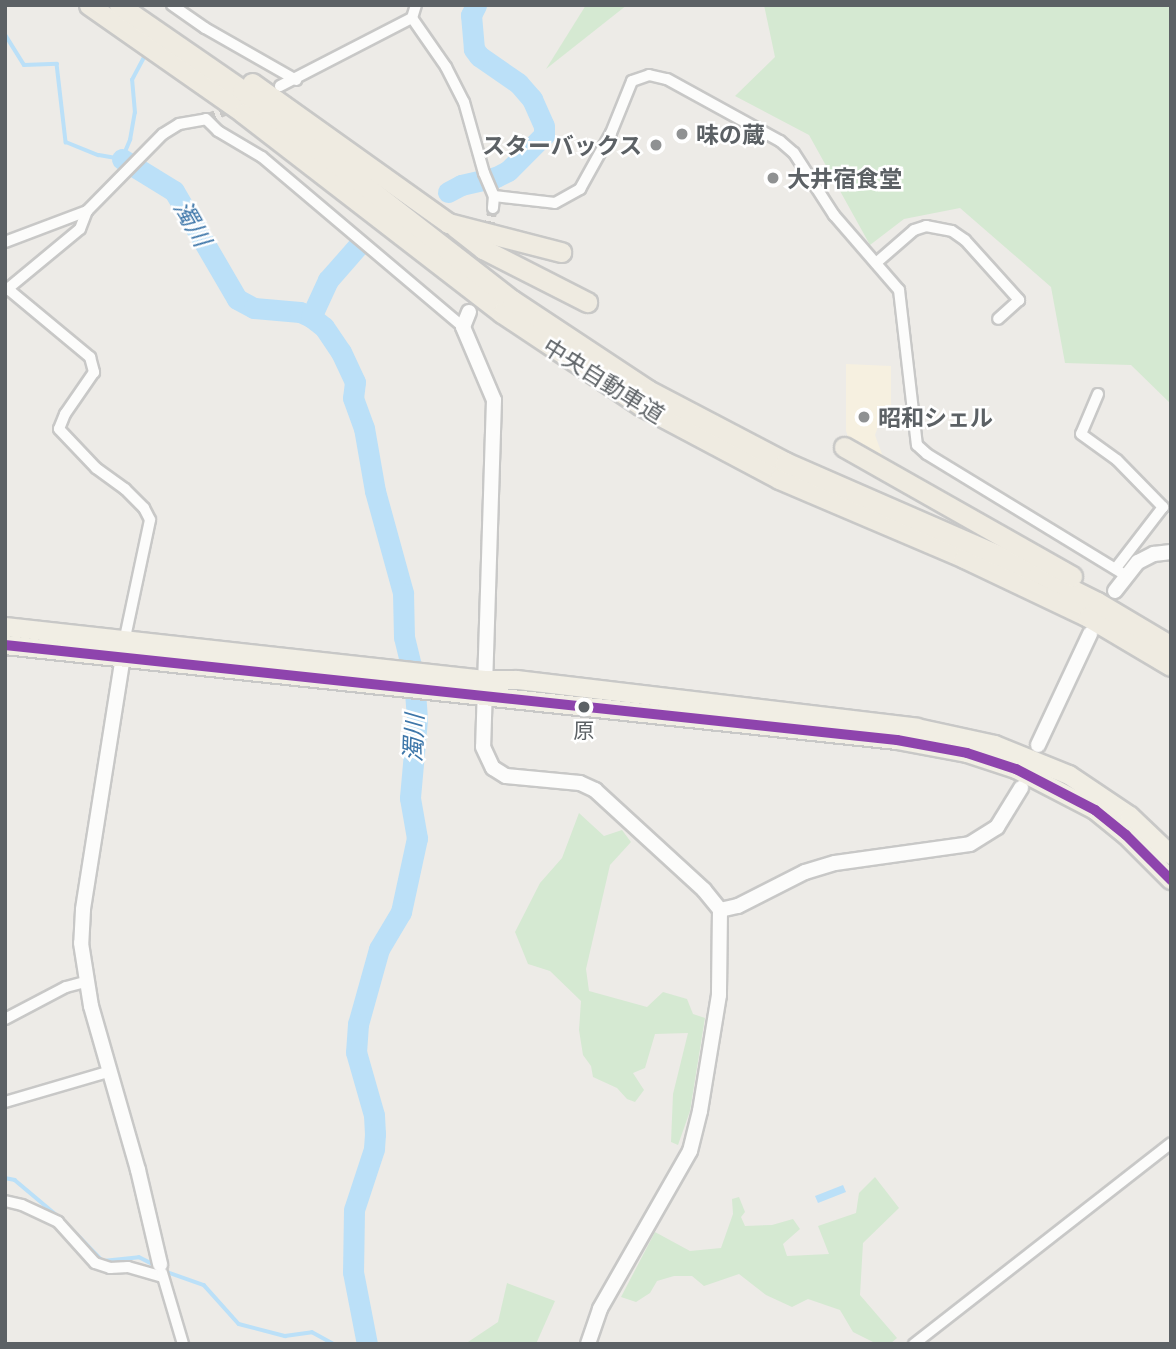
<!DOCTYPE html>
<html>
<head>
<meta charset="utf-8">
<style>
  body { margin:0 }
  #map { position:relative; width:1176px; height:1349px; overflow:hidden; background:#edebe7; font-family:"Golos Text","Noto Sans JP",sans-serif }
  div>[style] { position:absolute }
  .commercial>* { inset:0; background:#f6f0e0 }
  .green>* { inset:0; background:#d5e9d2 }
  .water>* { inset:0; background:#bbe0f8 }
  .stream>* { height:3.5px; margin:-1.75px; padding:0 1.75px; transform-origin:1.75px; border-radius:1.75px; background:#bbe0f8 }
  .river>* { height:21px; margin:-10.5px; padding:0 10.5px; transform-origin:10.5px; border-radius:10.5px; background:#bbe0f8 }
  .minor-tunnel>* { height:10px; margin-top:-5px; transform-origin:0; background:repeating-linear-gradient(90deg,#c9c8c6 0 10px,transparent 0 15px) }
  .roads { filter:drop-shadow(2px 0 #c8c8c7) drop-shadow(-2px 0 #c8c8c7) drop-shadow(0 2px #c8c8c7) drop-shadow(0 -2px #c8c8c7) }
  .minor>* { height:10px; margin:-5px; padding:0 5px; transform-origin:5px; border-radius:5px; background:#fcfcfb }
  .tertiary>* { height:14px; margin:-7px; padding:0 7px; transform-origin:7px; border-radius:7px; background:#fcfcfb }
  .trunk>* { height:18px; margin:-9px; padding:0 9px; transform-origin:9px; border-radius:9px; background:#f1eee4 }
  .motorway>* { height:19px; margin:-9.5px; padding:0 9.5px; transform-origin:9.5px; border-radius:9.5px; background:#efebe1 }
  .bus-1>* { height:10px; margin:-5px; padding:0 5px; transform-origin:5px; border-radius:5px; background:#8e44ad }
  .dots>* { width:19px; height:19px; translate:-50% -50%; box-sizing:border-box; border:4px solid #fff; border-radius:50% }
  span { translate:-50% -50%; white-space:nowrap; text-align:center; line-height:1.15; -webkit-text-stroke:5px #fff; paint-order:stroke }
  .bus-label { font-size:21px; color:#5c6165 }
  .poi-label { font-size:23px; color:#5c6165; font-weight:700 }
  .left { translate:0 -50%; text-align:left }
  .right { translate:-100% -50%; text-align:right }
  .street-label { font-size:23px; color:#5c6165 }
  .water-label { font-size:24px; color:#3d76a9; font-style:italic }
  .frame { position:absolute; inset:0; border:7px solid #5c6165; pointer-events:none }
</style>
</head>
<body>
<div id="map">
  <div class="commercial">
    <div style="clip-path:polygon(846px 364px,891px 366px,891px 407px,880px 421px,875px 435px,883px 457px,881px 464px,851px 445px,846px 431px)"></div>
  </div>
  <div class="green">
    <div style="clip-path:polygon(586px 5px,627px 5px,546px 69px)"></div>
    <div style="clip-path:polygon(764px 5px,1171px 5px,1171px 404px,1131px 365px,1065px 363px,1051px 287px,960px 208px,904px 219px,870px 245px,809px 135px,735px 96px,775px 57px)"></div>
    <div style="clip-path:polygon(579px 813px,604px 836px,622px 830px,631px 842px,610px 865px,586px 969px,589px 991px,647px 1007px,663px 992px,687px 999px,693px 1014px,705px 1018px,690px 1111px,678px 1145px,671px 1142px,673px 1094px,688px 1033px,655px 1034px,645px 1068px,633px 1073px,644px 1090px,635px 1102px,627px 1099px,617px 1088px,593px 1077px,591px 1066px,583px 1055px,579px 1030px,581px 1001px,550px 971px,528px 964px,515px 932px,540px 883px,562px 858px)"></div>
    <div style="clip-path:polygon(875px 1177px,899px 1208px,863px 1243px,860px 1295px,897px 1338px,890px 1344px,877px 1344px,853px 1332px,840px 1310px,808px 1299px,792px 1307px,766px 1295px,739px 1274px,704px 1286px,692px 1276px,674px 1276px,657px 1281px,650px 1293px,636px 1302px,621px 1297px,655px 1232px,690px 1251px,721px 1248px,733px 1214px,732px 1199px,739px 1197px,745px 1212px,741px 1217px,745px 1226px,772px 1225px,793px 1219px,800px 1229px,783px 1244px,787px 1256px,829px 1254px,818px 1226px,856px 1213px,859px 1193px)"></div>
    <div style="clip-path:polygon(507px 1283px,555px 1301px,536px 1344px,465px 1344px,498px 1322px)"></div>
  </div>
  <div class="water">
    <div style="clip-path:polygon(843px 1185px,846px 1192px,818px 1203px,815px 1196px)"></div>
  </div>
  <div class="stream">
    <div style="left:5px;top:34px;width:36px;rotate:58deg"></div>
    <div style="left:24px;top:65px;width:33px;rotate:-2deg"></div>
    <div style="left:57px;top:64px;width:79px;rotate:83.4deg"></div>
    <div style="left:66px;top:142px;width:35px;rotate:22deg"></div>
    <div style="left:99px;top:155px;width:23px;rotate:10deg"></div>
    <div style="left:122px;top:159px;width:21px;rotate:-67deg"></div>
    <div style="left:130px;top:140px;width:27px;rotate:-80deg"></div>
    <div style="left:135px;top:113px;width:33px;rotate:-95deg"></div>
    <div style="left:132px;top:80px;width:24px;rotate:-62deg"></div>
    <div style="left:5px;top:1178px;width:10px;rotate:11deg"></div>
    <div style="left:15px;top:1180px;width:57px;rotate:40.1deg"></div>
    <div style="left:70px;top:1227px;width:47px;rotate:45.9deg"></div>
    <div style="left:103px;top:1261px;width:36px;rotate:-6deg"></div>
    <div style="left:139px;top:1257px;width:18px;rotate:27deg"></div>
    <div style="left:164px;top:1271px;width:42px;rotate:19.3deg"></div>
    <div style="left:204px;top:1285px;width:52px;rotate:48.1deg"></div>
    <div style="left:239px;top:1324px;width:48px;rotate:14.6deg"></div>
    <div style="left:285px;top:1336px;width:27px;rotate:-8deg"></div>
    <div style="left:312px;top:1332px;width:25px;rotate:29deg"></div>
  </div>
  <div class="river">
    <div style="left:122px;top:159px;width:61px;rotate:31.6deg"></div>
    <div style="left:174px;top:191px;width:125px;rotate:59.7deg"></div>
    <div style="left:237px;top:299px;width:19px;rotate:28deg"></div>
    <div style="left:254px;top:308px;width:46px;rotate:5deg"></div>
    <div style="left:300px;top:312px;width:12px;rotate:24deg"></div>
    <div style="left:311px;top:317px;width:16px;rotate:38deg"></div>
    <div style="left:324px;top:327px;width:30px;rotate:56deg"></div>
    <div style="left:341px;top:352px;width:33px;rotate:65deg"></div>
    <div style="left:355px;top:382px;width:16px;rotate:97deg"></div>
    <div style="left:353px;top:398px;width:32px;rotate:70deg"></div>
    <div style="left:364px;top:428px;width:64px;rotate:80.1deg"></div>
    <div style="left:375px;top:491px;width:106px;rotate:74.6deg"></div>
    <div style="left:403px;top:593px;width:44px;rotate:88.7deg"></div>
    <div style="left:404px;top:637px;width:42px;rotate:76.3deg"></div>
    <div style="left:414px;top:678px;width:41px;rotate:85.8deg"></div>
    <div style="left:417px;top:719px;width:79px;rotate:95.1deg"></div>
    <div style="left:410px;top:798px;width:41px;rotate:80.1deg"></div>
    <div style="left:417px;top:838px;width:76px;rotate:102.2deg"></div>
    <div style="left:401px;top:912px;width:43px;rotate:120.7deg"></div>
    <div style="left:379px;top:949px;width:78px;rotate:105.6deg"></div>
    <div style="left:358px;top:1024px;width:28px;rotate:94deg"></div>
    <div style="left:356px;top:1052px;width:66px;rotate:74.1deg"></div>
    <div style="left:374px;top:1115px;width:19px;rotate:87deg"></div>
    <div style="left:375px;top:1134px;width:15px;rotate:94deg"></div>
    <div style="left:374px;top:1149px;width:64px;rotate:108.2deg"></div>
    <div style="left:354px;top:1210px;width:62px;rotate:90.9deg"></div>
    <div style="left:353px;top:1272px;width:73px;rotate:79deg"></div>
    <div style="left:448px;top:192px;width:15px;rotate:-28deg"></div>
    <div style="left:461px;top:185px;width:36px;rotate:-13deg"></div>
    <div style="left:496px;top:177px;width:13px;rotate:-27deg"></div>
    <div style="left:508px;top:171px;width:51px;rotate:-45deg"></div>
    <div style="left:544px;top:135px;width:9px;rotate:-90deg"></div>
    <div style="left:544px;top:126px;width:30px;rotate:-114deg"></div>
    <div style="left:532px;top:99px;width:21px;rotate:-131deg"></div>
    <div style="left:518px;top:83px;width:47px;rotate:-145.3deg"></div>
    <div style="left:479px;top:56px;width:9px;rotate:-126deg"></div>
    <div style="left:474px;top:49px;width:34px;rotate:-95deg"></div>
    <div style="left:471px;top:15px;width:11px;rotate:-63deg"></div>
    <div style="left:311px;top:317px;width:41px;rotate:-65.3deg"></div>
    <div style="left:328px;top:280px;width:44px;rotate:-48.7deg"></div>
  </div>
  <div class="minor-tunnel">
    <div style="left:206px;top:119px;width:33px;rotate:-23deg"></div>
    <div style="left:478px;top:275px;width:69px;rotate:-77.4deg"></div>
  </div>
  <div class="roads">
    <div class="minor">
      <div style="left:172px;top:5px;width:40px;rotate:34.9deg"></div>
      <div style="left:205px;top:28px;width:105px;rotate:29.7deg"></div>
      <div style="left:412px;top:18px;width:60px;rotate:55.2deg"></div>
      <div style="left:446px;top:67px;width:39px;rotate:63deg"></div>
      <div style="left:464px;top:102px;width:74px;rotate:74.3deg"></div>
      <div style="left:484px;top:173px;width:25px;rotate:67deg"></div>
      <div style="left:494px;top:196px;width:12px;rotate:95deg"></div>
      <div style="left:280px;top:86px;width:148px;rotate:-27.3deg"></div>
      <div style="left:412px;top:18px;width:14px;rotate:-73deg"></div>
      <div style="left:494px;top:196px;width:61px;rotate:6.5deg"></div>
      <div style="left:555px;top:203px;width:29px;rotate:-29deg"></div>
      <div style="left:580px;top:189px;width:64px;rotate:-61deg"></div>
      <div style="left:611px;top:133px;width:56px;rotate:-68deg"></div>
      <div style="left:632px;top:81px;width:18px;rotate:-19deg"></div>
      <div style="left:649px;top:75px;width:18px;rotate:13deg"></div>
      <div style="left:667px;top:79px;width:129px;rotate:28.8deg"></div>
      <div style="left:780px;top:141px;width:18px;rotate:41deg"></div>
      <div style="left:794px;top:153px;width:74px;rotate:57.2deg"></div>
      <div style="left:834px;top:215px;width:99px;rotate:49.1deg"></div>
      <div style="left:899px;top:290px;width:156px;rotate:83.4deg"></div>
      <div style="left:917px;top:445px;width:13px;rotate:42deg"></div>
      <div style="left:927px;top:454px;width:232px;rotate:31.4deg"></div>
      <div style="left:5px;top:242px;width:88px;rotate:-20.7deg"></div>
      <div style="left:87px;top:211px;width:108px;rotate:-45.4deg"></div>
      <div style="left:163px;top:134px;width:19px;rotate:-32deg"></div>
      <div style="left:179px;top:124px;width:27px;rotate:-10deg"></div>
      <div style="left:206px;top:119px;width:17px;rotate:45deg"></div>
      <div style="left:218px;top:131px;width:51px;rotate:30.6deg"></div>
      <div style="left:262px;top:157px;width:263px;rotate:40.2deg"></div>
      <div style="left:876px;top:263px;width:50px;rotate:-41deg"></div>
      <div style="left:914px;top:230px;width:13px;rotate:-18deg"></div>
      <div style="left:926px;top:226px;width:26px;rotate:11deg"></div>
      <div style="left:952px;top:231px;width:16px;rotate:35deg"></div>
      <div style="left:965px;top:240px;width:81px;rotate:48deg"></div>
      <div style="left:1019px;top:300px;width:28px;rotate:138deg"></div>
      <div style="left:8px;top:289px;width:107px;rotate:39.7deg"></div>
      <div style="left:90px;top:357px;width:16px;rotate:75deg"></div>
      <div style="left:94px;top:372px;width:51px;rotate:124.6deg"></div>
      <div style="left:65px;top:414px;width:16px;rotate:112deg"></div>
      <div style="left:59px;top:429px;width:54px;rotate:46.5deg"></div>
      <div style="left:96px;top:468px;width:36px;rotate:36deg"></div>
      <div style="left:125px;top:489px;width:27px;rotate:45deg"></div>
      <div style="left:144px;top:508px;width:13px;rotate:63deg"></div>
      <div style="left:150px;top:520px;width:121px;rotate:102deg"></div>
      <div style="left:5px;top:291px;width:97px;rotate:-39.6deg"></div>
      <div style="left:80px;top:229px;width:19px;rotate:-69deg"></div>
      <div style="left:1098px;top:394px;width:43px;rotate:113deg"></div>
      <div style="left:1081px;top:434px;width:44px;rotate:35.8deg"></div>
      <div style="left:1117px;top:460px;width:66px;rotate:45.6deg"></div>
      <div style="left:1163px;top:507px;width:77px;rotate:127.6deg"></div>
      <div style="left:5px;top:1019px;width:69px;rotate:-27.7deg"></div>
      <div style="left:66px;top:987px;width:20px;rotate:-15deg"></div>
      <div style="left:5px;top:1102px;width:110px;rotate:-16.3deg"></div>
      <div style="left:5px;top:1201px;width:17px;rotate:13deg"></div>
      <div style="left:22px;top:1205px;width:40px;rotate:25deg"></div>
      <div style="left:58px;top:1222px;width:55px;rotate:47.9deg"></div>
      <div style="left:95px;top:1263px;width:16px;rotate:18deg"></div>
      <div style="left:110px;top:1268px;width:18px;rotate:-3deg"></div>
      <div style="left:128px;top:1267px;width:36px;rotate:16deg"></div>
      <div style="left:162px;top:1273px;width:74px;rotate:73.5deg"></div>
      <div style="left:914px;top:1344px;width:326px;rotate:-38deg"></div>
    </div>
    <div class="tertiary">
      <div style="left:469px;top:312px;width:16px;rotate:112deg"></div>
      <div style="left:463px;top:327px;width:79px;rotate:67deg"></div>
      <div style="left:494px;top:400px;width:347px;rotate:91.8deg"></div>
      <div style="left:483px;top:747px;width:23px;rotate:65deg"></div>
      <div style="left:493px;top:768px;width:15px;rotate:32deg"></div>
      <div style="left:506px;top:776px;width:74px;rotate:5.4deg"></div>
      <div style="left:580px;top:783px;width:17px;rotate:25deg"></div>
      <div style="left:595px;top:790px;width:148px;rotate:42.5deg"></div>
      <div style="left:704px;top:890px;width:26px;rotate:51deg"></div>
      <div style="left:720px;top:910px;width:85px;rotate:90.7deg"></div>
      <div style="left:719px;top:995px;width:118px;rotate:99.3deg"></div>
      <div style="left:700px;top:1111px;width:41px;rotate:104deg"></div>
      <div style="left:690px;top:1151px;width:182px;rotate:119.7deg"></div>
      <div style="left:600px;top:1309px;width:37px;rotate:109deg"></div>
      <div style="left:1115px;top:591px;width:37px;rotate:-52deg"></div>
      <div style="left:1138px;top:562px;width:18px;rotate:-27deg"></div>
      <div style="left:1154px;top:554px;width:17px;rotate:-7deg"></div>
      <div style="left:124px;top:650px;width:263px;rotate:99deg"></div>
      <div style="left:83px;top:910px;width:33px;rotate:93deg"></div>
      <div style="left:81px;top:943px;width:64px;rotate:81deg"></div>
      <div style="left:91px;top:1006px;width:171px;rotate:74deg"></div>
      <div style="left:138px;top:1170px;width:97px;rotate:76.8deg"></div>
      <div style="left:1038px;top:745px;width:123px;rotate:-64.9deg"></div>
      <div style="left:720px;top:910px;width:18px;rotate:-13deg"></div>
      <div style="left:738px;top:906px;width:75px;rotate:-26.9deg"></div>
      <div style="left:805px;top:872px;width:31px;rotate:-17deg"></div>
      <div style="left:835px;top:863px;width:136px;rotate:-8deg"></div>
      <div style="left:970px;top:844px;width:32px;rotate:-32deg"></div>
      <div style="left:997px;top:827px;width:46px;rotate:-58.4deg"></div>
    </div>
    <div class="trunk">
      <div style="left:5px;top:627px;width:485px;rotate:6.3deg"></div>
      <div style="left:487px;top:680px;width:30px"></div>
      <div style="left:517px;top:680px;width:403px;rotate:6.8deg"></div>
      <div style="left:917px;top:728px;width:80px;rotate:12.3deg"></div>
      <div style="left:995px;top:745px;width:80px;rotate:22.1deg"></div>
      <div style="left:1069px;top:775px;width:73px;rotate:33.9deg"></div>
      <div style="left:1130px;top:816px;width:57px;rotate:43.6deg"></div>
      <div style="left:5px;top:645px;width:897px;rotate:6.08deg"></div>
      <div style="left:897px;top:740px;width:71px;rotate:10.5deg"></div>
      <div style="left:967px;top:753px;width:52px;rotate:18.1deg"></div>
      <div style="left:1016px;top:769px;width:89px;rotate:27.4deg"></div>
      <div style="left:1095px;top:810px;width:40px;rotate:39deg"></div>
      <div style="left:1126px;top:835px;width:64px;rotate:45deg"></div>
    </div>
    <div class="motorway">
      <div style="left:89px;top:5px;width:188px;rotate:35deg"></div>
      <div style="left:243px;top:113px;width:327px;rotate:37.7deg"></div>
      <div style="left:502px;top:313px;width:166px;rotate:33.7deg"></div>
      <div style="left:640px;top:405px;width:157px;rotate:28deg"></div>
      <div style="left:779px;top:479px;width:201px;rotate:23.1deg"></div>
      <div style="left:964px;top:558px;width:137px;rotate:25.4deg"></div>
      <div style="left:1088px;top:617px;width:96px;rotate:30.6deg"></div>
      <div style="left:119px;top:5px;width:150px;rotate:34.6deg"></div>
      <div style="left:242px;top:90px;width:342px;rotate:37.9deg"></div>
      <div style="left:512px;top:300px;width:163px;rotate:33.5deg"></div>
      <div style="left:648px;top:390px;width:155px;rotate:27.7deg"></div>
      <div style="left:785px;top:462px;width:277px;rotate:23.6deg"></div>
      <div style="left:1039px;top:573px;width:65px;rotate:26.6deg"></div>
      <div style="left:1097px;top:602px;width:86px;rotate:30.7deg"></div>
      <div style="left:252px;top:83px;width:241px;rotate:35.5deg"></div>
      <div style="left:448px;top:223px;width:117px;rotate:14.4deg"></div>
      <div style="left:455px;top:227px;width:36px;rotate:38deg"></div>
      <div style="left:483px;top:249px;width:117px;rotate:27deg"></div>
      <div style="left:844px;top:447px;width:262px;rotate:29.5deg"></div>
    </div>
  </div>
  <div class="bus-1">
    <div style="left:5px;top:645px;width:897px;rotate:6.08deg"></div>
    <div style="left:897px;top:740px;width:71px;rotate:10.5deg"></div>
    <div style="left:967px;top:753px;width:52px;rotate:18.1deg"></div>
    <div style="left:1016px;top:769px;width:89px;rotate:27.4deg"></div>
    <div style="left:1095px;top:810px;width:40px;rotate:39deg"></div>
    <div style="left:1126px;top:835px;width:64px;rotate:45deg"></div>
  </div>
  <div class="dots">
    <div style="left:682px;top:134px;background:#8f9192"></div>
    <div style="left:656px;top:145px;background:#8f9192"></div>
    <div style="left:773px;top:178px;background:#8f9192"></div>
    <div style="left:864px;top:417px;background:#8f9192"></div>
    <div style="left:584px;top:707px;background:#5c6165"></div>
  </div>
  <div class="bus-label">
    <span style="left:584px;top:730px">原</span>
  </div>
  <div class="poi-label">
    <span class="left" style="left:696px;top:134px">味の蔵</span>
    <span class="right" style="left:642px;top:145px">スターバックス</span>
    <span class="left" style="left:787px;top:178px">大井宿食堂</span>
    <span class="left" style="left:878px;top:417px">昭和シェル</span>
  </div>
  <div class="street-label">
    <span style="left:604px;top:380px;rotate:32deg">中央自動車道</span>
  </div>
  <div class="water-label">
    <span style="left:193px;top:223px;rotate:60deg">濁川</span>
    <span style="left:413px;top:738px;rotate:-88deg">濁川</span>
  </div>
  <div class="frame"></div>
</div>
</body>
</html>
